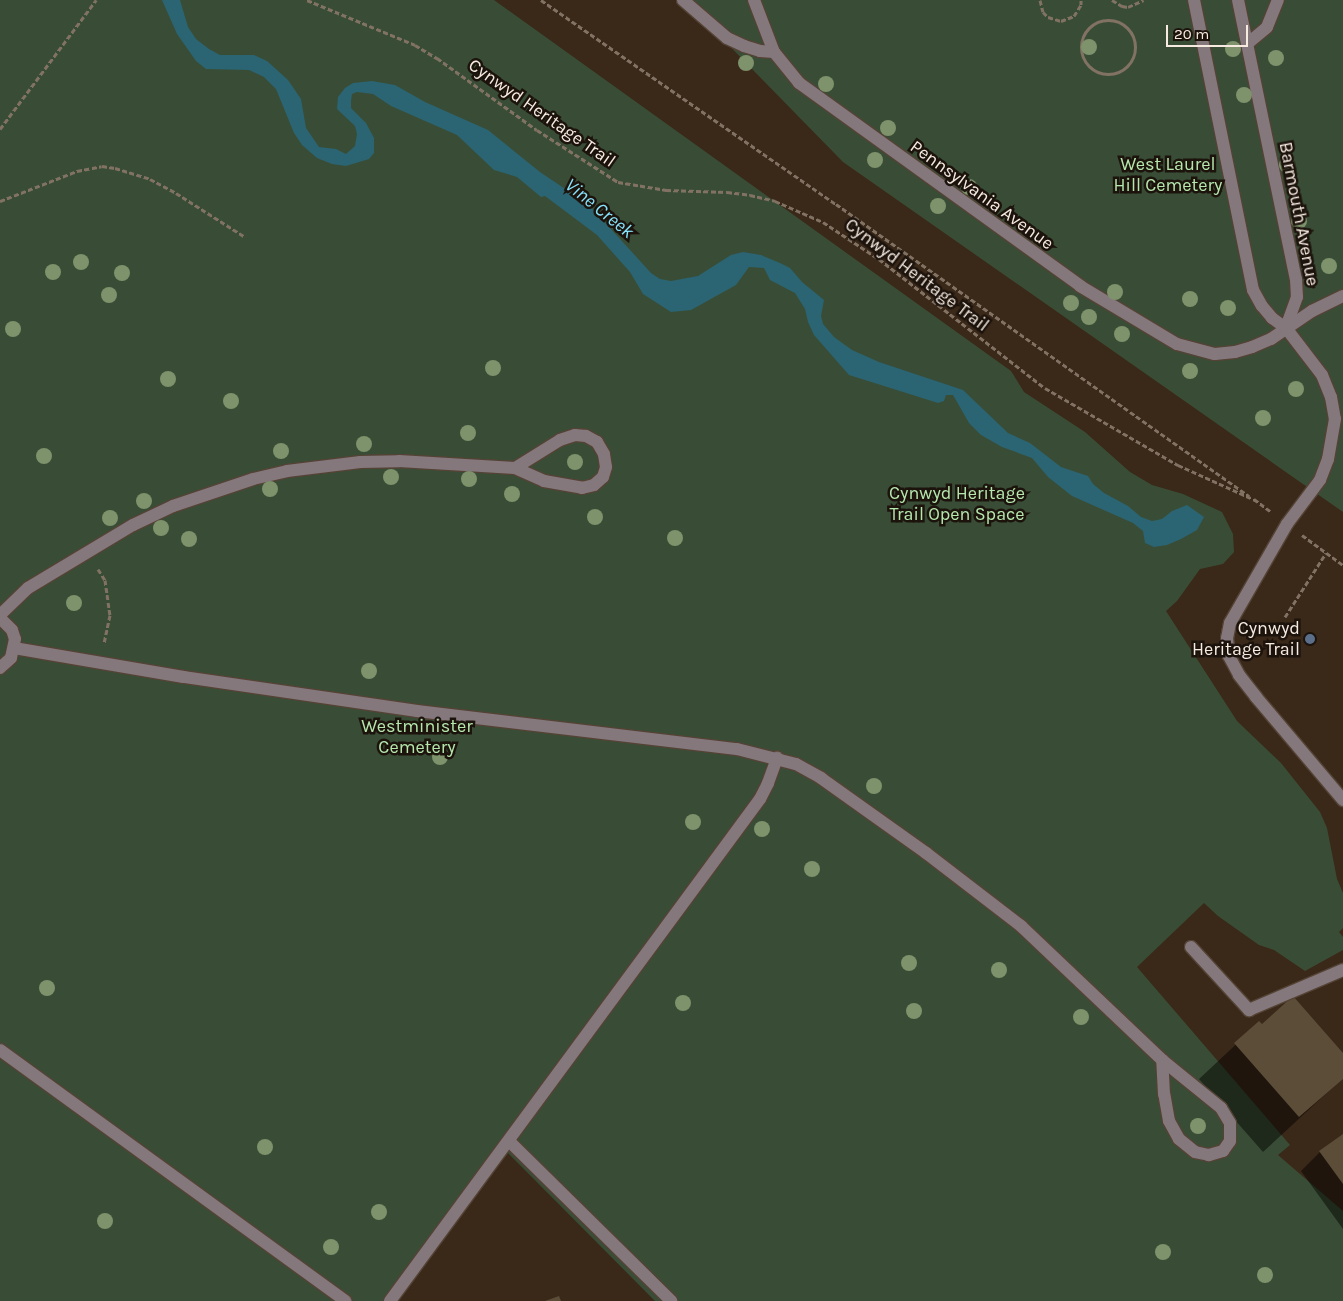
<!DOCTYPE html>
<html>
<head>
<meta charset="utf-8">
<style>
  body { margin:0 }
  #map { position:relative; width:1343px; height:1301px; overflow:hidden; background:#3a2819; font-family:Karla,sans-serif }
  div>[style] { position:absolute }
  .green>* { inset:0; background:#394d36 }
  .water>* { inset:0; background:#2b6472 }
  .shadow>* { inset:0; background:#0007 }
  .building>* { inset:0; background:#5b4d38 }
  .path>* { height:3px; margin-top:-1.5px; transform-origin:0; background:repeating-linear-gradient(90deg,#817264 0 5px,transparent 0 7.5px) }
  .path>.ring { margin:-1.5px; padding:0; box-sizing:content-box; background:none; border:3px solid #817264; border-radius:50% }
  .roads { filter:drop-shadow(1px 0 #544335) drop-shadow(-1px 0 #544335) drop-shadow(0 1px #544335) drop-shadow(0 -1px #544335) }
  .minor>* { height:12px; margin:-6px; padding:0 6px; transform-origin:6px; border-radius:6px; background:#84787d }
  .trees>* { width:16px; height:16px; margin:-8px; border-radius:50%; background:#7e926b }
  .dots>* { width:14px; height:14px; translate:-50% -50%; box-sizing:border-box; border:2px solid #1b130c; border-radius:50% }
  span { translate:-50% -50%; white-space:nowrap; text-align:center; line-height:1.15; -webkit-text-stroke:5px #1b130c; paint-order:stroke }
  .street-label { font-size:18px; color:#f7ebe1 }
  .park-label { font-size:18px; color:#b6e8ae }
  .poi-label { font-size:18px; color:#f7ebe1 }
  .right { translate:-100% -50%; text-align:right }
  .water-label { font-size:19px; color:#87e3fb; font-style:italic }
  .scale { position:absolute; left:1166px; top:25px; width:82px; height:22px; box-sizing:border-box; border:2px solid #f7ebe1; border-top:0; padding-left:6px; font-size:15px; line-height:18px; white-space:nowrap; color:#f7ebe1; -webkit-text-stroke:4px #1b130c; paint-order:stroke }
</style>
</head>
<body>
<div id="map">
  <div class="green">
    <div style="clip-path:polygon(0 0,494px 0,1011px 371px,1024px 392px,1085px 432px,1130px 472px,1152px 485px,1183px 494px,1222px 512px,1233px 534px,1234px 552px,1223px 564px,1200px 569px,1177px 601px,1166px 611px,1237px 721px,1281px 763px,1320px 812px,1327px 828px,1337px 879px,1343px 893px,1343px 928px,1339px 932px,1343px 937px,1343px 950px,1305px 971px,1274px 950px,1259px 945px,1218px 916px,1204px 903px,1137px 967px,1290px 1145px,1278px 1155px,1343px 1211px,1343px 1301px,655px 1301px,501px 1146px,386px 1301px,0 1301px)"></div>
    <div style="clip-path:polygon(677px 0,1343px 0,1343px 512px,843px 162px,712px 28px)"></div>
  </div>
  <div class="water">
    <div style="clip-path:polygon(162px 0,180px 0,188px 27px,196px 39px,209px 49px,220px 55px,254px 55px,267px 61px,288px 80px,301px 99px,306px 128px,319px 147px,336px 149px,346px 154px,355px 146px,357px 134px,355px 126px,337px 109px,338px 97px,345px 88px,353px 83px,372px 81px,395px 85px,425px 102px,488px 130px,540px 172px,589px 205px,651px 273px,660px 279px,671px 281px,698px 276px,731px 255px,743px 252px,761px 255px,780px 263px,790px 268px,802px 282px,824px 300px,821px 316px,823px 324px,834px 337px,852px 350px,879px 362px,963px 390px,1008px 433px,1030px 443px,1061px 467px,1088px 476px,1093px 484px,1104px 493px,1128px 506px,1141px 517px,1152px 521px,1162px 519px,1172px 511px,1187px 505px,1204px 517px,1197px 530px,1181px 539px,1167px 545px,1154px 547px,1145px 543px,1143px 531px,1133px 523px,1072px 496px,1048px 477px,1032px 458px,1002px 447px,981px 435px,969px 423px,953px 395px,946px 395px,944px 401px,938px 403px,849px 375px,814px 335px,808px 322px,805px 309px,795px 293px,770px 280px,764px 268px,749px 267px,736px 285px,691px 310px,671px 312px,643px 294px,630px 272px,597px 235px,545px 196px,541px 197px,517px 177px,494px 170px,457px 135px,391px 106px,373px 94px,357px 92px,352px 94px,351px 101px,351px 108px,366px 123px,374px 138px,374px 153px,369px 159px,346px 166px,332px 164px,317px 158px,302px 145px,294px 133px,276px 89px,264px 77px,249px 70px,206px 69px,196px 61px,177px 34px)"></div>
  </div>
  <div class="shadow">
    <div style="clip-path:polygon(1259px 1023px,1343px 1055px,1343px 1078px,1263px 1152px,1199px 1079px)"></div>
    <div style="clip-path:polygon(1343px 1136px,1343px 1229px,1301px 1171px,1320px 1152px)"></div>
  </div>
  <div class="building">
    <div style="clip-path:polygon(1293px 996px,1343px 1053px,1343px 1079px,1299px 1117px,1234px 1043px,1259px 1021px,1262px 1024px)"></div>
    <div style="clip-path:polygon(1343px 1134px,1343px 1184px,1319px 1151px)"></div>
    <div style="clip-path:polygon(559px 1296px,561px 1301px,545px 1301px)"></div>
  </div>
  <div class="path">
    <div style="left:307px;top:0;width:117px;rotate:22.6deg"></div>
    <div style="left:415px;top:45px;width:26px;rotate:31deg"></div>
    <div style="left:437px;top:58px;width:123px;rotate:35.8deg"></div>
    <div style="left:537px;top:130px;width:96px;rotate:32.7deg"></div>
    <div style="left:618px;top:182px;width:49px;rotate:9.5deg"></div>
    <div style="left:666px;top:190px;width:61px;rotate:1.9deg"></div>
    <div style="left:727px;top:192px;width:23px;rotate:7deg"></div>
    <div style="left:750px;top:195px;width:26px;rotate:13deg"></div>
    <div style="left:775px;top:201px;width:52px;rotate:23.6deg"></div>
    <div style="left:823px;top:222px;width:67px;rotate:33.5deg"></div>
    <div style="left:879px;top:259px;width:210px;rotate:37.9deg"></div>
    <div style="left:1045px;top:388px;width:154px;rotate:30.1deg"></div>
    <div style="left:1178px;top:465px;width:85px;rotate:24.4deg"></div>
    <div style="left:541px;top:0;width:359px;rotate:34.7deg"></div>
    <div style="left:836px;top:204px;width:506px;rotate:35.26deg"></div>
    <div style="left:1040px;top:0;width:12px;rotate:76deg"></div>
    <div style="left:1043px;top:12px;width:7px;rotate:45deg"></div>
    <div style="left:1048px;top:17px;width:14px;rotate:17deg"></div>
    <div style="left:1061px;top:21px;width:14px;rotate:-21deg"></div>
    <div style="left:1074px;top:16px;width:13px;rotate:-58deg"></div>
    <div style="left:1081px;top:5px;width:5px;rotate:-90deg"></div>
    <div style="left:1112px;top:0;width:12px;rotate:31deg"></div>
    <div style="left:1122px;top:6px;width:6px;rotate:9deg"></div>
    <div style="left:1128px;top:7px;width:17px;rotate:-24deg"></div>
    <div class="ring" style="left:1081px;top:20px;width:51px;height:51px"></div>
    <div style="left:0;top:129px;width:161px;rotate:-53.3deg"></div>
    <div style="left:0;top:201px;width:83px;rotate:-21.3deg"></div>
    <div style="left:77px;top:171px;width:25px;rotate:-11deg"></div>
    <div style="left:102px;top:166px;width:13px;rotate:9deg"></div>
    <div style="left:115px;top:168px;width:37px;rotate:17deg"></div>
    <div style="left:150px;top:179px;width:30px;rotate:28deg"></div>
    <div style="left:176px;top:193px;width:82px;rotate:32.5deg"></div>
    <div style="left:1254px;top:499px;width:21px;rotate:37deg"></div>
    <div style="left:1302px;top:535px;width:51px;rotate:36.2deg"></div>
    <div style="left:98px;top:569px;width:13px;rotate:58deg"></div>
    <div style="left:105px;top:580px;width:35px;rotate:82deg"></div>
    <div style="left:110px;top:615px;width:30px;rotate:102deg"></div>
    <div style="left:1285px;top:617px;width:76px;rotate:-57.4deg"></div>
  </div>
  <div class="roads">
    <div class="minor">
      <div style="left:683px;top:0;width:58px;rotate:40.8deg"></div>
      <div style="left:727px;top:38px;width:19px;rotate:25deg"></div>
      <div style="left:744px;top:46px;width:17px;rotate:17deg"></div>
      <div style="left:760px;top:51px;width:14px;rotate:4deg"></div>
      <div style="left:754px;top:0;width:56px;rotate:69deg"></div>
      <div style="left:774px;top:52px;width:40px;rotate:51deg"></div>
      <div style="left:799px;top:83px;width:347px;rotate:35.8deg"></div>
      <div style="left:1080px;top:286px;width:113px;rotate:30.9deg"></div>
      <div style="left:1177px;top:344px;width:39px;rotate:15deg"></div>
      <div style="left:1215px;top:354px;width:20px;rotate:-6deg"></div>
      <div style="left:1235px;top:352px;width:18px;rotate:-16deg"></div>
      <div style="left:1252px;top:347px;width:21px;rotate:-23deg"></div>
      <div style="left:1271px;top:339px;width:50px;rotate:-34.3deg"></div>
      <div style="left:1312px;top:311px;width:34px;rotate:-26deg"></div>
      <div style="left:1194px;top:0;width:296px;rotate:78.5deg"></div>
      <div style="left:1253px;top:290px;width:18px;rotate:61deg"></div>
      <div style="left:1262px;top:306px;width:16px;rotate:50deg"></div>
      <div style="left:1272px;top:318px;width:17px;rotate:36deg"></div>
      <div style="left:1286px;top:328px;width:59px;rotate:52.5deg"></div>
      <div style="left:1322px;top:375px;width:24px;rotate:68deg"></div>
      <div style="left:1331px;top:397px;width:22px;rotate:80deg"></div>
      <div style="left:1335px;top:419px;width:41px;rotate:99.9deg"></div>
      <div style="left:1328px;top:459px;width:22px;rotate:111deg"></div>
      <div style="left:1320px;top:480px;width:55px;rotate:126.9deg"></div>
      <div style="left:1287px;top:524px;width:114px;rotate:119.9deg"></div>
      <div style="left:1230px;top:623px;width:15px;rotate:101deg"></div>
      <div style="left:1227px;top:638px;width:18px;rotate:84deg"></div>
      <div style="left:1229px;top:656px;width:21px;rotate:62deg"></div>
      <div style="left:1239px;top:675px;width:28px;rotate:52deg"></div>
      <div style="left:1256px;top:697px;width:135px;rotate:49.8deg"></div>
      <div style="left:1238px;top:0;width:285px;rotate:78.3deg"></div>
      <div style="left:1296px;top:279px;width:18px;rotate:87deg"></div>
      <div style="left:1297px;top:297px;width:33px;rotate:110deg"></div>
      <div style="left:1247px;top:44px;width:26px;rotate:-40deg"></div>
      <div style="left:1267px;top:27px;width:29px;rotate:-68deg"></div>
      <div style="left:0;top:615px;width:39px;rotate:-44deg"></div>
      <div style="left:28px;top:588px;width:122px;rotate:-31deg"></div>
      <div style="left:133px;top:525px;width:44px;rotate:-25.4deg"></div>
      <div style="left:173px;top:506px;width:84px;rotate:-18.6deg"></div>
      <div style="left:253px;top:479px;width:35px;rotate:-13deg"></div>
      <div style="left:287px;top:471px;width:74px;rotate:-7deg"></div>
      <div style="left:360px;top:462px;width:39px;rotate:-1deg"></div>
      <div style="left:399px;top:461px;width:116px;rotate:3.5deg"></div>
      <div style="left:515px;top:468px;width:32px;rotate:24deg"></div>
      <div style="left:544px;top:481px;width:39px;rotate:10deg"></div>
      <div style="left:582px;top:488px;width:12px;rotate:-14deg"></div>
      <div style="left:594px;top:485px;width:12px;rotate:-42deg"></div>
      <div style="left:603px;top:477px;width:10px;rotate:-73deg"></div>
      <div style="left:606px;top:467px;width:13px;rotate:-99deg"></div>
      <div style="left:604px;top:454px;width:14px;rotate:-120deg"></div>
      <div style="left:597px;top:442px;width:13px;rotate:-151deg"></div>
      <div style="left:586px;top:436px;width:11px;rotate:-175deg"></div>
      <div style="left:575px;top:435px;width:16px;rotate:162deg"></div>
      <div style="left:560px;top:440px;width:53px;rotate:148.1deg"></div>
      <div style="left:0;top:618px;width:17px;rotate:45deg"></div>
      <div style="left:12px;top:630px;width:9px;rotate:72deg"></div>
      <div style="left:15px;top:639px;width:19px;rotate:102deg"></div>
      <div style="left:11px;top:658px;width:15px;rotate:138deg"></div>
      <div style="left:14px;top:648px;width:172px;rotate:9.7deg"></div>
      <div style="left:184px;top:677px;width:235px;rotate:8.3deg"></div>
      <div style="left:417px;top:711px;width:322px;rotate:6.8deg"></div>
      <div style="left:737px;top:749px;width:61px;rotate:14.3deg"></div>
      <div style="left:796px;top:764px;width:29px;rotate:29deg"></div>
      <div style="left:821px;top:778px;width:129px;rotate:35.5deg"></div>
      <div style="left:926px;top:853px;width:120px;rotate:37.5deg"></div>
      <div style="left:1021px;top:926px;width:195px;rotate:43.5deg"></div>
      <div style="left:1162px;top:1060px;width:76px;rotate:39.1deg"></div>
      <div style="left:1221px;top:1108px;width:17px;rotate:59deg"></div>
      <div style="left:1230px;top:1123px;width:18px;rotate:90deg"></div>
      <div style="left:1230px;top:1141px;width:12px;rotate:125deg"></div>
      <div style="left:1223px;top:1151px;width:15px;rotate:164deg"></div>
      <div style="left:1209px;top:1155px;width:14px;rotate:-168deg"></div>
      <div style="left:1195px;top:1152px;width:21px;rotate:-141deg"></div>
      <div style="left:1179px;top:1139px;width:21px;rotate:-119deg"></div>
      <div style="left:1169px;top:1121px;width:27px;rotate:-100deg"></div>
      <div style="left:1164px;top:1094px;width:34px;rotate:-93deg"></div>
      <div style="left:1191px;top:947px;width:86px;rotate:47.4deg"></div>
      <div style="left:1249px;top:1010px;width:102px;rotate:-23.1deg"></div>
      <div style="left:0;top:1050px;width:427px;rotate:36deg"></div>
      <div style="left:509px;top:1141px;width:228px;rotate:44.6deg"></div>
      <div style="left:390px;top:1301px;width:624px;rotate:-53.61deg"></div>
      <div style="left:760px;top:799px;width:18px;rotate:-63deg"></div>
      <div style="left:768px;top:783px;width:27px;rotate:-70deg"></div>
    </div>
  </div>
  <div class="trees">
    <div style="left:1089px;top:47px"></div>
    <div style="left:1233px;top:49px"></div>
    <div style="left:1276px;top:58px"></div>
    <div style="left:746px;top:63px"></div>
    <div style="left:826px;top:84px"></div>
    <div style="left:1244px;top:95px"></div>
    <div style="left:888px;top:128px"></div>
    <div style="left:875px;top:160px"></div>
    <div style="left:1287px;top:165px"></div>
    <div style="left:969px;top:187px"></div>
    <div style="left:938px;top:206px"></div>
    <div style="left:1299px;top:221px"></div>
    <div style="left:81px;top:262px"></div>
    <div style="left:1329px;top:266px"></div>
    <div style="left:53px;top:272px"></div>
    <div style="left:122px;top:273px"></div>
    <div style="left:1115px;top:292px"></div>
    <div style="left:109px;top:295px"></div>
    <div style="left:1190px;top:299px"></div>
    <div style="left:1071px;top:303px"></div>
    <div style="left:1228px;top:308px"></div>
    <div style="left:1089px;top:317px"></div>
    <div style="left:13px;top:329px"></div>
    <div style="left:1122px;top:334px"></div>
    <div style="left:493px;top:368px"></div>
    <div style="left:1190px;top:371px"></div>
    <div style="left:168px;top:379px"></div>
    <div style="left:1296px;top:389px"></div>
    <div style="left:231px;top:401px"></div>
    <div style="left:1263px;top:418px"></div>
    <div style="left:468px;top:433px"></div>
    <div style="left:364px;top:444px"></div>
    <div style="left:281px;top:451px"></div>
    <div style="left:44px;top:456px"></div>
    <div style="left:575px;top:462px"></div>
    <div style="left:391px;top:477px"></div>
    <div style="left:469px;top:479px"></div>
    <div style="left:270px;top:489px"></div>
    <div style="left:512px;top:494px"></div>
    <div style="left:144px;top:501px"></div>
    <div style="left:595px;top:517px"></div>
    <div style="left:110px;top:518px"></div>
    <div style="left:161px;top:528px"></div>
    <div style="left:675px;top:538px"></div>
    <div style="left:189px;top:539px"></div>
    <div style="left:74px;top:603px"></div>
    <div style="left:369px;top:671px"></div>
    <div style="left:440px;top:757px"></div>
    <div style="left:874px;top:786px"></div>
    <div style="left:693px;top:822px"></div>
    <div style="left:762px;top:829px"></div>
    <div style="left:812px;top:869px"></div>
    <div style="left:909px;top:963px"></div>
    <div style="left:999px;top:970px"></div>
    <div style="left:47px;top:988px"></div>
    <div style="left:683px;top:1003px"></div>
    <div style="left:914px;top:1011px"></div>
    <div style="left:1081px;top:1017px"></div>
    <div style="left:1198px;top:1126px"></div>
    <div style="left:265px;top:1147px"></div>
    <div style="left:379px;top:1212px"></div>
    <div style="left:105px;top:1221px"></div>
    <div style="left:331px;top:1247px"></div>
    <div style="left:1163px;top:1252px"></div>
    <div style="left:1265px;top:1275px"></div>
  </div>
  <div class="dots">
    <div style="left:1310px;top:639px;background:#5c6f8a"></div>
  </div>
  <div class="street-label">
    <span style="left:542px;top:113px;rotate:35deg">Cynwyd Heritage Trail</span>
    <span style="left:982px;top:195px;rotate:36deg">Pennsylvania Avenue</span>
    <span style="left:1299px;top:214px;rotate:79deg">Barmouth Avenue</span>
    <span style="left:917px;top:275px;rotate:37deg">Cynwyd Heritage Trail</span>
  </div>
  <div class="park-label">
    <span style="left:1168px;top:175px">West Laurel<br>Hill Cemetery</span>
    <span style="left:957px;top:504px">Cynwyd Heritage<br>Trail Open Space</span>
    <span style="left:417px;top:737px">Westminister<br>Cemetery</span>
  </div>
  <div class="poi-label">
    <span class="right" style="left:1300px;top:639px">Cynwyd<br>Heritage Trail</span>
  </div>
  <div class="water-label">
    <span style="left:599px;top:209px;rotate:39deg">Vine Creek</span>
  </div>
  <div class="scale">20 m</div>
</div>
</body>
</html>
